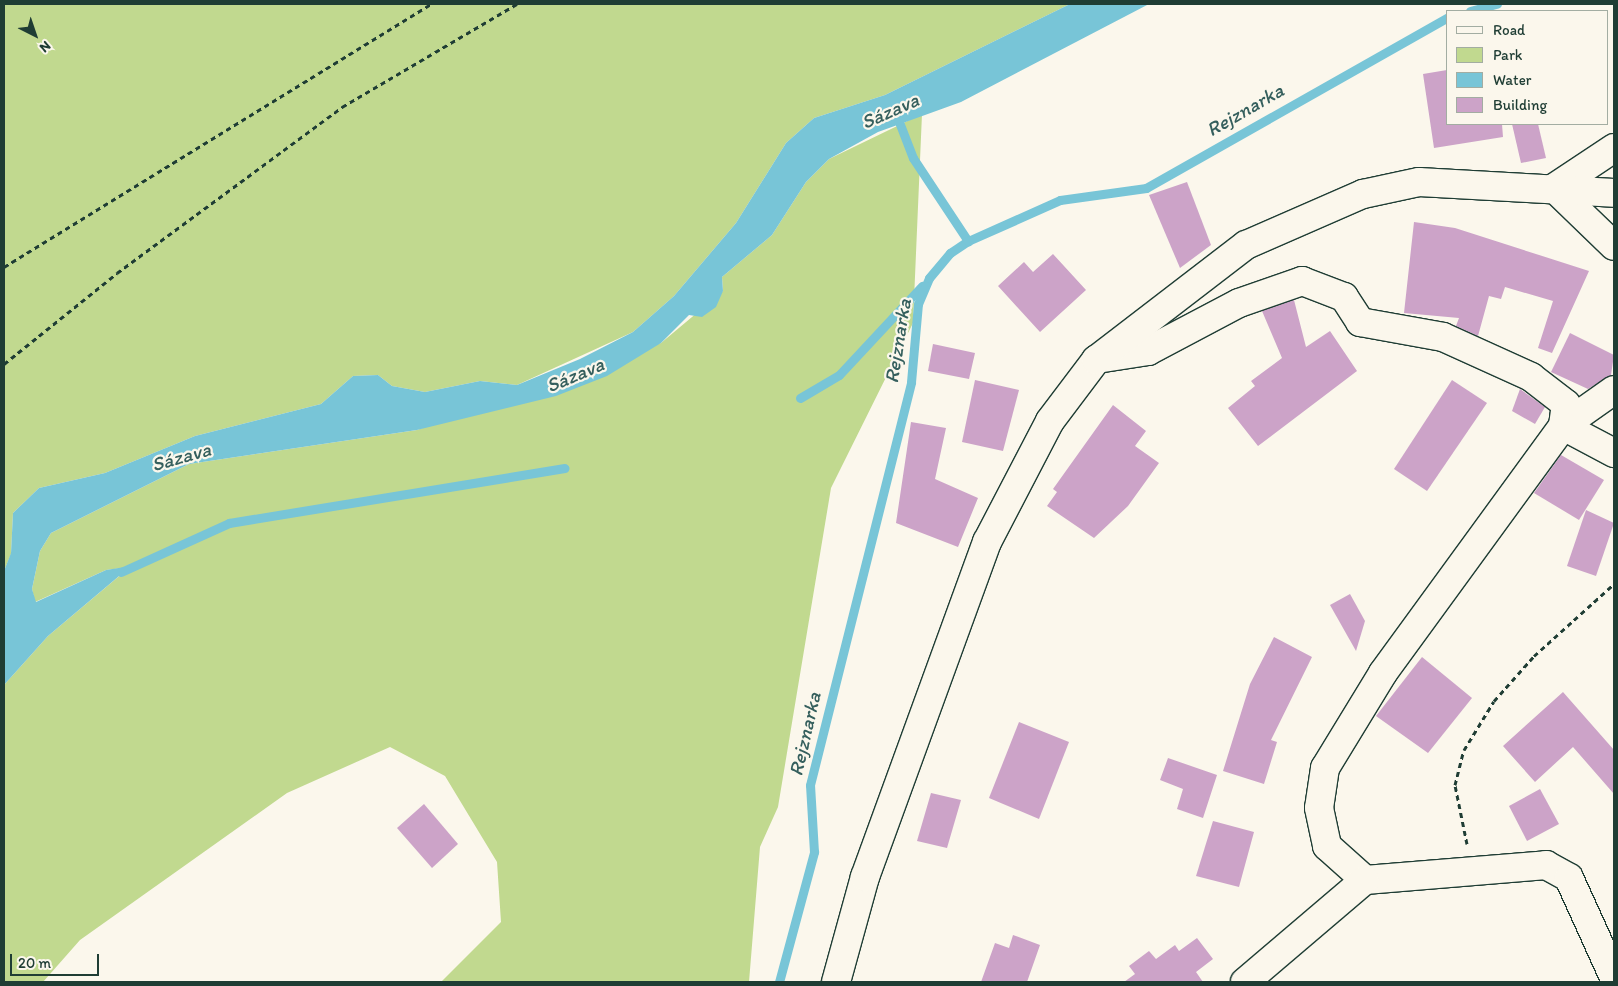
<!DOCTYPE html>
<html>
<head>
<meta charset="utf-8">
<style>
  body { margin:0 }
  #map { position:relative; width:1618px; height:986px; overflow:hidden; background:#fbf7ec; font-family:Itim,sans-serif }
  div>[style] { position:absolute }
  .green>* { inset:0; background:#c1d98f }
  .water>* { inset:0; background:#78c5d7 }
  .stream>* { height:9px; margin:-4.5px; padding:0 4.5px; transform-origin:4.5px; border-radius:4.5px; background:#78c5d7 }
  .building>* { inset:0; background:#cca3c8 }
  .path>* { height:3px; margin-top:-1.5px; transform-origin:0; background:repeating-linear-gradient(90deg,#1f3d34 0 5px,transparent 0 9px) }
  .roads { filter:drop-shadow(1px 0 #1f3d34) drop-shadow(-1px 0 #1f3d34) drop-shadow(0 1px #1f3d34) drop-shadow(0 -1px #1f3d34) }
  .minor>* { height:28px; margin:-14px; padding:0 14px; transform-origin:14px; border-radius:14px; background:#fbf7ec }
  span { translate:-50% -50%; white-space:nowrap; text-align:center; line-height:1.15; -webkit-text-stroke:4.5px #fbf7ec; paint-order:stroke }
  .water-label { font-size:20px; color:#355f5d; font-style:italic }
  .frame { position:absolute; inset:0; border:5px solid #1f3d34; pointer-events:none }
  .legend { position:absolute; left:1446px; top:10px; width:162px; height:115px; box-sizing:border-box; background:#fbf7ec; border:1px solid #a3ada2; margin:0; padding:6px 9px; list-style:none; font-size:15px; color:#1f3d34 }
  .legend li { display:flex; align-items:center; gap:10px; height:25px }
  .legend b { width:25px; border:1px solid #a3ada2 }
  .north { position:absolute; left:10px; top:10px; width:50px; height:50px; -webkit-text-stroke:4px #fbf7ec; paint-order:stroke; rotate:139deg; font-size:14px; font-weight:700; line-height:20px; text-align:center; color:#1f3d34 }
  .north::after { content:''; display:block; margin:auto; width:18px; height:22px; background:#1f3d34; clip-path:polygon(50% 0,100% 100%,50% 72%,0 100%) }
  .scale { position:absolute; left:10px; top:954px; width:89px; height:22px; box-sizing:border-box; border:2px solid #1f3d34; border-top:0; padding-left:6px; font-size:15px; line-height:18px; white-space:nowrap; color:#1f3d34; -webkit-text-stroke:4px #fbf7ec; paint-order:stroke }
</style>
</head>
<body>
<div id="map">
  <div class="green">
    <div style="clip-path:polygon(4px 4px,1070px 4px,885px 95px,814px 118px,786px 143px,736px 223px,674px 296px,633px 332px,517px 385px,480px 381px,425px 392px,392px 386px,378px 375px,353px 376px,321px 404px,195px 436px,105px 473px,39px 488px,13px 513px,11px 554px,4px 571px)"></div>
    <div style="clip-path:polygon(922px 114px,913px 323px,831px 488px,778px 807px,760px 847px,749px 982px,441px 982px,501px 922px,497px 862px,445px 776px,390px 747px,287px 793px,80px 940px,43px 982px,4px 982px,4px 685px,48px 636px,130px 567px,106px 570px,35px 602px,32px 589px,40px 551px,51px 533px,189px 464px,417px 430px,661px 343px,723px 291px,722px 277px,772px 235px,806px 182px,829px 159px)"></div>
  </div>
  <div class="water">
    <div style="clip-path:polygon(1070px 4px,1149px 4px,961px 102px,878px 132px,829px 159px,806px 182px,772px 235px,722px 277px,723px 291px,716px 307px,702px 317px,689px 315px,661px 343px,607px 376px,556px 396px,417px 430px,189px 464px,51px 533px,40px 551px,32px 589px,36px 602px,106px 570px,131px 566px,48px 636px,4px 685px,4px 571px,11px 553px,13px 513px,39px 488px,105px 473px,195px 436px,321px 404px,353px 376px,378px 375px,392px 386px,425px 392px,480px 381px,517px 385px,580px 359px,633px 332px,674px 296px,736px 223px,786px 143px,814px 118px,885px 95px)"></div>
  </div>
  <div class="stream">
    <div style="left:1470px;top:11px;width:28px;rotate:-15deg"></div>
    <div style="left:896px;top:114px;width:47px;rotate:68.9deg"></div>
    <div style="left:913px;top:158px;width:100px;rotate:56.5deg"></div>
    <div style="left:800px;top:398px;width:45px;rotate:-30.5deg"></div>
    <div style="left:839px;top:375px;width:122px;rotate:-47deg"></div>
    <div style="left:121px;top:572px;width:119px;rotate:-24.4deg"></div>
    <div style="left:229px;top:523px;width:340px;rotate:-9.3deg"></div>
    <div style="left:779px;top:982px;width:135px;rotate:-74.9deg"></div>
    <div style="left:814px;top:852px;width:67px;rotate:-93.4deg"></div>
    <div style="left:810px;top:785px;width:415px;rotate:-75.9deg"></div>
    <div style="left:911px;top:382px;width:78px;rotate:-84.9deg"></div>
    <div style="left:918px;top:304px;width:28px;rotate:-67deg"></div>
    <div style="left:929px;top:278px;width:33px;rotate:-50deg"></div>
    <div style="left:950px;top:253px;width:22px;rotate:-34deg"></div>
    <div style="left:968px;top:241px;width:101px;rotate:-24deg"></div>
    <div style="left:1060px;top:200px;width:87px;rotate:-7.9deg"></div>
    <div style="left:1146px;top:188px;width:346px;rotate:-29.5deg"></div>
  </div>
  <div class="building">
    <div style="clip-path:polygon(1447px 70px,1447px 124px,1502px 124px,1503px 137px,1434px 148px,1423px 74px)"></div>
    <div style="clip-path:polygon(1512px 124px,1538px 124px,1546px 158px,1521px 163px)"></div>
    <div style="clip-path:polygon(1187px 182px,1211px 245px,1180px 268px,1149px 195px)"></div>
    <div style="clip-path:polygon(1414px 222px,1455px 228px,1589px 271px,1552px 353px,1538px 348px,1553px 301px,1505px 287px,1501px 299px,1489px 296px,1478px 336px,1456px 326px,1459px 318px,1404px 313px)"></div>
    <div style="clip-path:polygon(1053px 254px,1086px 290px,1040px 332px,998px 286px,1024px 262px,1033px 272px)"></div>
    <div style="clip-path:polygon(1294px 300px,1306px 347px,1330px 331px,1357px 371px,1258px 446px,1228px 408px,1255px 386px,1251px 381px,1282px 358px,1262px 311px)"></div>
    <div style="clip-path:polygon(1570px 333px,1614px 355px,1611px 375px,1588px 389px,1551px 372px)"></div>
    <div style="clip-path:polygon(933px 344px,975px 353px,969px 379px,928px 371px)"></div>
    <div style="clip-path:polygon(975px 380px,1019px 390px,1003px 451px,962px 442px)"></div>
    <div style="clip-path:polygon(1452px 380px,1487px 403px,1427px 491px,1394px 469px)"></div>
    <div style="clip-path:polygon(1520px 389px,1545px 407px,1535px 424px,1512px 411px)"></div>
    <div style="clip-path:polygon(1113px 405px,1146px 431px,1135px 446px,1159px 463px,1128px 506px,1094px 538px,1047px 506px,1057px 492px,1053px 489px)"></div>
    <div style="clip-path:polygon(911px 422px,946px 428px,935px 479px,978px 498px,958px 547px,896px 523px)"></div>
    <div style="clip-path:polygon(1561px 455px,1604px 480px,1579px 520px,1534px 493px)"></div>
    <div style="clip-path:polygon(1586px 510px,1614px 523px,1596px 576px,1567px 566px)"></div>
    <div style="clip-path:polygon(1350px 594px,1365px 621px,1356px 651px,1330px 605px)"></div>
    <div style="clip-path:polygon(1274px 637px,1312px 657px,1271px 740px,1277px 742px,1264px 784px,1223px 771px,1250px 684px)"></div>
    <div style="clip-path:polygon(1422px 657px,1472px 698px,1428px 753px,1376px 716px)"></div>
    <div style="clip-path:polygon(1563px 692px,1614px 750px,1614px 794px,1573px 747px,1535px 782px,1503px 746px)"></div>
    <div style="clip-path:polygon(1019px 722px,1069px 742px,1039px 819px,989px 798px)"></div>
    <div style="clip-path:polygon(1168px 758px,1217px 775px,1203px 818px,1177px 809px,1183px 789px,1160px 780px)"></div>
    <div style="clip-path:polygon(1540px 789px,1559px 824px,1527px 841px,1509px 806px)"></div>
    <div style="clip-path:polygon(931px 793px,961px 800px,947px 848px,917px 841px)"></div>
    <div style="clip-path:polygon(424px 804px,458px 844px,432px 868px,397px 828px)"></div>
    <div style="clip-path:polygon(1213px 821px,1254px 832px,1239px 887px,1196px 876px)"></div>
    <div style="clip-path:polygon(1013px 935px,1040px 945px,1027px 982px,981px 982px,995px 943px,1009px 948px)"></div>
    <div style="clip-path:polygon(1197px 938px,1213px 959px,1196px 972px,1203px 982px,1124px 982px,1135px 974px,1129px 966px,1149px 951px,1156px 959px,1175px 945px,1179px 951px)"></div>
  </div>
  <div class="path">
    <div style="left:4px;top:267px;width:501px;rotate:-31.63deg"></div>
    <div style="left:4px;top:364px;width:145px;rotate:-38.8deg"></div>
    <div style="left:117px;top:273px;width:280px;rotate:-36.4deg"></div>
    <div style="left:342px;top:107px;width:203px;rotate:-30.5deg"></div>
    <div style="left:1467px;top:844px;width:60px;rotate:-101.5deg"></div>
    <div style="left:1455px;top:785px;width:36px;rotate:-76deg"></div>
    <div style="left:1464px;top:750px;width:57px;rotate:-58.5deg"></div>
    <div style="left:1494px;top:701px;width:60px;rotate:-48.4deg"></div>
    <div style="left:1534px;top:656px;width:108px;rotate:-42deg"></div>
  </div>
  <div class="roads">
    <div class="minor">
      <div style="left:1554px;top:188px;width:83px;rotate:44deg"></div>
      <div style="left:1554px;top:188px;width:72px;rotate:-33.7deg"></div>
      <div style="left:1097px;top:359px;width:52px;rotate:-8.9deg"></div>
      <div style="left:1148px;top:351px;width:103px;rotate:-27.8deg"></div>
      <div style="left:1239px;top:303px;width:67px;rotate:-19.2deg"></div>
      <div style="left:1302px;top:281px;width:45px;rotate:20.9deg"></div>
      <div style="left:1344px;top:297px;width:30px;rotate:57deg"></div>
      <div style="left:1360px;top:322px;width:84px;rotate:10.2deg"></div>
      <div style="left:1443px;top:337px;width:97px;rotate:24.4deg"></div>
      <div style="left:1531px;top:377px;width:44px;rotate:37.6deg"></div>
      <div style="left:1566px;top:404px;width:22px;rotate:98deg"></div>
      <div style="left:1563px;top:426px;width:58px;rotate:27.9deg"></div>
      <div style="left:1614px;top:390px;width:62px;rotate:144.8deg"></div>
      <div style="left:1563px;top:426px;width:306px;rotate:126.1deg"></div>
      <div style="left:1383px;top:673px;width:111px;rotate:121.4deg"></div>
      <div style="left:1325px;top:768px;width:40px;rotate:98.5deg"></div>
      <div style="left:1319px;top:808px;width:39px;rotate:78deg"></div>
      <div style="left:1327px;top:846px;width:51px;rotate:41.8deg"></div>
      <div style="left:1365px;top:880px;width:182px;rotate:-4.7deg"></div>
      <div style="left:1546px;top:865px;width:26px;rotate:29deg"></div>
      <div style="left:1569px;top:878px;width:109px;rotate:65.6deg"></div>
      <div style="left:836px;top:982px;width:109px;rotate:-74.6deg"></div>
      <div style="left:865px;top:877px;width:357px;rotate:-70deg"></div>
      <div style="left:987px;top:542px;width:136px;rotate:-62.5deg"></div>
      <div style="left:1050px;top:421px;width:76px;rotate:-53deg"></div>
      <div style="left:1096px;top:360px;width:189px;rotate:-37.5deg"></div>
      <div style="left:1246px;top:245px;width:128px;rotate:-23.6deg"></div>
      <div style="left:1363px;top:194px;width:57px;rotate:-12.1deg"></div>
      <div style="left:1419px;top:182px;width:195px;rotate:3.2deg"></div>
      <div style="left:1245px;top:982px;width:157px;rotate:-40.4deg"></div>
    </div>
  </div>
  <div class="water-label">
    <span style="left:1245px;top:110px;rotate:-30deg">Rejznarka</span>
    <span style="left:890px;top:111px;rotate:-24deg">Sázava</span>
    <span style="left:898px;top:341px;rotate:-81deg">Rejznarka</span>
    <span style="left:575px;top:375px;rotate:-23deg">Sázava</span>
    <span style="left:181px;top:457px;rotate:-16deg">Sázava</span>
    <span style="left:805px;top:734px;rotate:-77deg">Rejznarka</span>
  </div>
  <div class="frame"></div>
  <ul class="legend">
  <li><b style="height:6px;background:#fbf7ec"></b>Road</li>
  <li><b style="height:14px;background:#c1d98f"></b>Park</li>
  <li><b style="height:14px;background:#78c5d7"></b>Water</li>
  <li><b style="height:14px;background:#cca3c8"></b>Building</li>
  </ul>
  <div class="north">N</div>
  <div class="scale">20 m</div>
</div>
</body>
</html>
